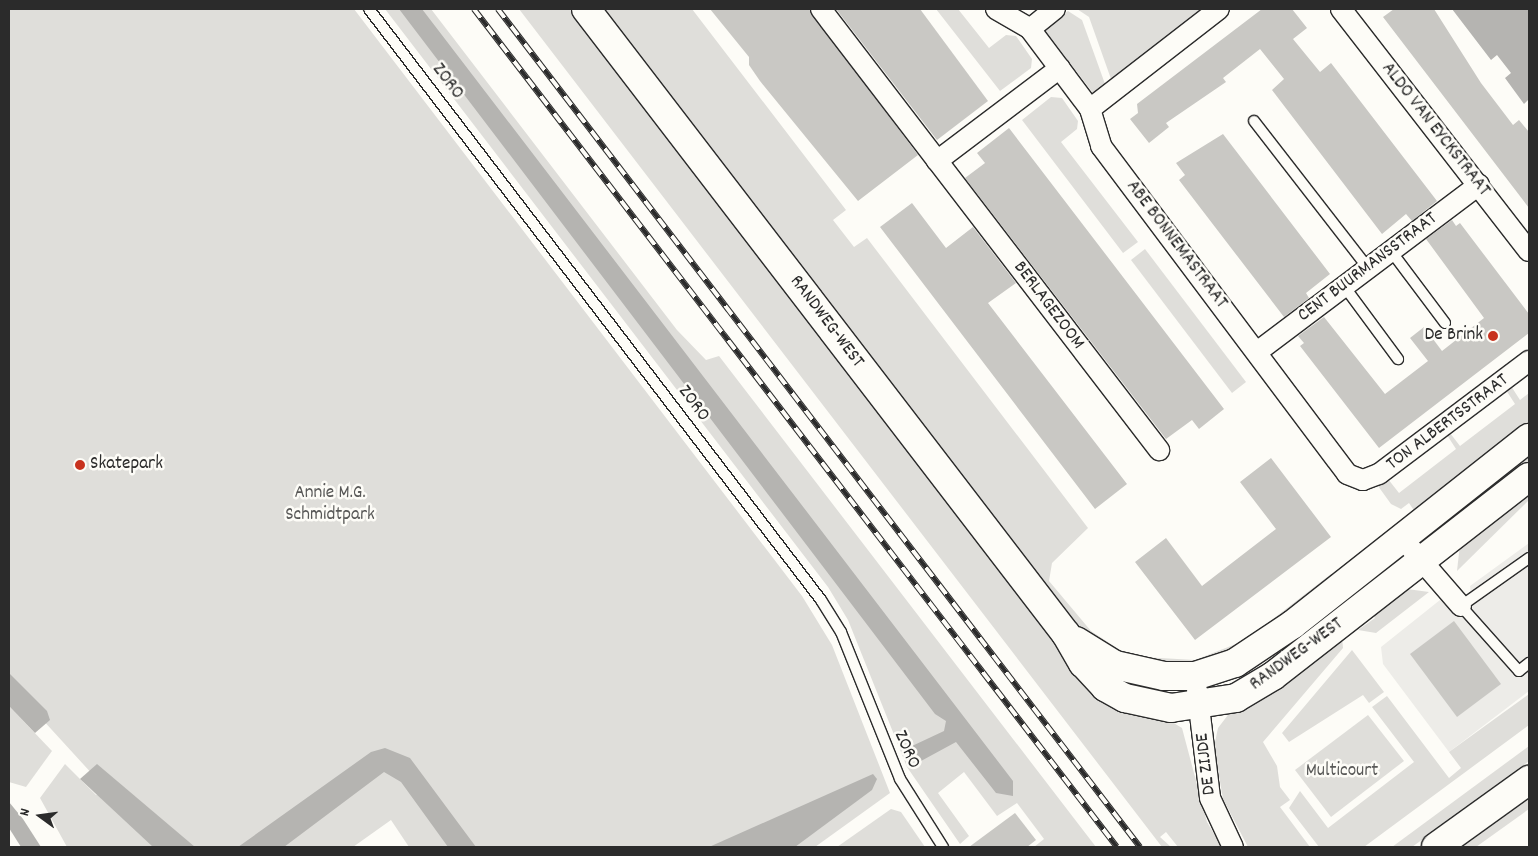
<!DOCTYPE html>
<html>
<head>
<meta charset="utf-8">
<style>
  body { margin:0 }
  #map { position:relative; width:1538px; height:856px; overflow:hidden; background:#fdfcf7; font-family:Dekko,sans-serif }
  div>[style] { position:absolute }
  .built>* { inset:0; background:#edece8 }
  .green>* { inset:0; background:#dfdeda }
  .water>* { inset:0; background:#b5b4b1 }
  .building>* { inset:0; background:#c9c8c4 }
  .roads { filter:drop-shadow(1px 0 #2b2b2b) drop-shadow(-1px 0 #2b2b2b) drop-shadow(0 1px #2b2b2b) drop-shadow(0 -1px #2b2b2b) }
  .lane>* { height:10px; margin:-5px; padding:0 5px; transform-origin:5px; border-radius:5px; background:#fdfcf7 }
  .street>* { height:20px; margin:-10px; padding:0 10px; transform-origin:10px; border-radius:10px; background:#fdfcf7 }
  .secondary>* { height:28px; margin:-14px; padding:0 14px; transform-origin:14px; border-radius:14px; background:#fdfcf7 }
  .rail>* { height:5.5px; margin-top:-2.75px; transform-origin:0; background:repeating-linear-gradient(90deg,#fdfcf7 0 11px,#2b2b2b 0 22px); box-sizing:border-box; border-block:1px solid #2b2b2b }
  .dots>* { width:14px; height:14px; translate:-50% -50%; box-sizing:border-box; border:2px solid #fdfcf7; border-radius:50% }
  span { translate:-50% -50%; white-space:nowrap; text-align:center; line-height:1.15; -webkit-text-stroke:5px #fdfcf7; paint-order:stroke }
  .street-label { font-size:19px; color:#2b2b2b }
  .poi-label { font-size:19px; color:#2b2b2b }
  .right { translate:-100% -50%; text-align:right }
  .left { translate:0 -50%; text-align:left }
  .park-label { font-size:19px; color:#585857 }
  .frame { position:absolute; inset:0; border:10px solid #2b2b2b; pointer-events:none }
  .north { position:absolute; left:15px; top:791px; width:50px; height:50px; -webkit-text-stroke:4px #fdfcf7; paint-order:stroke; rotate:284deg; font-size:14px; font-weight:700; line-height:20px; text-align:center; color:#2b2b2b }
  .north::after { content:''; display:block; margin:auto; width:18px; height:22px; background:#2b2b2b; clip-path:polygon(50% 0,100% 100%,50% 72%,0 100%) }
</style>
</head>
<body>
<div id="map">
  <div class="built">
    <div style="clip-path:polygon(1529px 543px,1529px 691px,1449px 752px,1383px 664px,1381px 647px,1440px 600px,1458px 616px,1472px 605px,1470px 586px)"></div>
  </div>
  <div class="green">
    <div style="clip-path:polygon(9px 9px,354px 9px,802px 596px,832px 645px,890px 793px,815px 847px,409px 847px,391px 820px,353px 847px,67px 847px,40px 798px,65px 764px,96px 795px,105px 788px,9px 683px)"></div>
    <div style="clip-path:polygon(385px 9px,431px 9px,677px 330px,706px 360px,719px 356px,1096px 847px,1034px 847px,1044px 839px,1017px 803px,997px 816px,964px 772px,938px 793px,969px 836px,960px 844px,907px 767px,848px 620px,828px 587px)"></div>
    <div style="clip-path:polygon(519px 9px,573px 9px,1070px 661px,1182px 728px,1207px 822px,1222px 847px,1178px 847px,1166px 832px,1160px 837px,1171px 847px,1162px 847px)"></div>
    <div style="clip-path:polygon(601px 9px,692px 9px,846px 210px,833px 220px,854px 247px,867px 238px,1088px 528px,1052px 563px,1049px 581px,1091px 631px,1120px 650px,1142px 657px,1195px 660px,1246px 640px,1331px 574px,1334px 579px,1255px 638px,1211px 659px,1176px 666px,1127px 657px,1090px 638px,1054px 600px)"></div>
    <div style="clip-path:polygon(936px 9px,958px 9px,989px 48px,1006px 35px,1016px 36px,1032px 59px,1031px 68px,1000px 91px)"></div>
    <div style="clip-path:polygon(1077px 9px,1203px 9px,1111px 79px,1089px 17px)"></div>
    <div style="clip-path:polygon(1068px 11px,1082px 20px,1105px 84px,1093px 93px,1044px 29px)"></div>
    <div style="clip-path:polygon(1051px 97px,1062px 98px,1078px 121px,1077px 129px,1061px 142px,1138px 242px,1123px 253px,1022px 120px)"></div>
    <div style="clip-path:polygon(1145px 249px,1246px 382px,1232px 393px,1131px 260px)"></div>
    <div style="clip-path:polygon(1511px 386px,1520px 400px,1529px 393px,1529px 427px,1417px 515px,1409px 503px,1401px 509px,1391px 504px,1378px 486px,1388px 479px,1399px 493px,1456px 449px,1447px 435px,1450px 433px,1460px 446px,1515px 404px,1506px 390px)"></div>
    <div style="clip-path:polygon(1529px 450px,1529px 467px,1443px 528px,1453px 516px)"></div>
    <div style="clip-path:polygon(1529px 484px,1529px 500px,1457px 571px,1460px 544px)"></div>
    <div style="clip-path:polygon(1407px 589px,1429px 592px,1376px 633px,1358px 630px,1375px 618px,1368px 608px)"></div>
    <div style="clip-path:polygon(1342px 637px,1343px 648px,1263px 742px,1277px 766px,1280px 787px,1290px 800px,1280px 807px,1310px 847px,1248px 847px,1223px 799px,1214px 747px,1218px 728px,1231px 711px)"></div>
    <div style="clip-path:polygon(1352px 650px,1384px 692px,1369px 703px,1363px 695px,1289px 742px,1282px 733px)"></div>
    <div style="clip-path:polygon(1529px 694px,1529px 725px,1364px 847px,1319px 847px,1289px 808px,1300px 791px,1328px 828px,1414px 762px,1372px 707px,1387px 696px,1449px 778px,1461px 768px,1449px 752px)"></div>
    <div style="clip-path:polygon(9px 706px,52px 751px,26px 787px,9px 782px)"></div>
    <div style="clip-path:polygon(1368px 715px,1404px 761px,1331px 817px,1295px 770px)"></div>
    <div style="clip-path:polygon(1529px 746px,1529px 761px,1495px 787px,1412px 847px,1392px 847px)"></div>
    <div style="clip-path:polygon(1529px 798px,1529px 809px,1476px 847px,1459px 847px)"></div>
    <div style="clip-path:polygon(891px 809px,901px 812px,925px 847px,837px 847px)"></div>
  </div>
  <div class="water">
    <div style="clip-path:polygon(399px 9px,422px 9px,1013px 781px,1013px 796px,996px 793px,956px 742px,921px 761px,908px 758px,912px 746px,944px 731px,946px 721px,935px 714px)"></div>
    <div style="clip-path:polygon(1452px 9px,1529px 9px,1529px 99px,1524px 104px,1505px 78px,1511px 73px,1497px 55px,1491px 60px)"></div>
    <div style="clip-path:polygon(9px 673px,47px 711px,50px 720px,35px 733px,9px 706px)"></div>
    <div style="clip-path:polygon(385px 748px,410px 758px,476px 847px,448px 847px,401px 782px,384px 772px,284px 847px,238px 847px,371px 752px)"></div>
    <div style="clip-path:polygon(97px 764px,195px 847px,153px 847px,80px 779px)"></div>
    <div style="clip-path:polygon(873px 774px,877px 779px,872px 790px,795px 847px,709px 847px)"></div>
    <div style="clip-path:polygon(9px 802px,23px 819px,41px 847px,21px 847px,9px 828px)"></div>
  </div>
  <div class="building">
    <div style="clip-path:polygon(710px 9px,809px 9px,918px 155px,858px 201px,760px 81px,749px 65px,749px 57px)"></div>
    <div style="clip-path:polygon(836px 9px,920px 9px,988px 101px,937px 140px)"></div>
    <div style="clip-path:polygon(1262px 9px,1292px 9px,1307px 28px,1293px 39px,1320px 72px,1331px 63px,1437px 201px,1412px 221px,1406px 214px,1382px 234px,1272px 90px,1284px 79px,1260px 49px,1223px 78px,1226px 82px,1166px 123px,1169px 127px,1149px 143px,1130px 119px,1138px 113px,1137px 104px)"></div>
    <div style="clip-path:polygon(1394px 9px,1434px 9px,1481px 83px,1513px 125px,1519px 120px,1529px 132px,1529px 208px,1383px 17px)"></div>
    <div style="clip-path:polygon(1009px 128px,1224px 409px,1199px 429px,1192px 420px,1166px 439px,965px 178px,985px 163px,977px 153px)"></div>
    <div style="clip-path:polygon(1223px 134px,1330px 274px,1306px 293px,1309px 298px,1284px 317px,1179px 180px,1185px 175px,1176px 163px)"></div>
    <div style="clip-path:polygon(912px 203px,946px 248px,973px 227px,1016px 283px,988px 303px,1127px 484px,1095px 509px,880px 227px)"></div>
    <div style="clip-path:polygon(1452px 220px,1456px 226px,1460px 223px,1529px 314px,1529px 333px,1379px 448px,1300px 346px,1304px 343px,1298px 336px,1324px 317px,1385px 394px,1428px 361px,1410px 338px,1424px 327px,1442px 351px,1484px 318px,1426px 239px)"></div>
    <div style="clip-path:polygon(1271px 458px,1331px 537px,1195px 640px,1135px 562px,1166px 538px,1202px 586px,1276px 529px,1240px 482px)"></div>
    <div style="clip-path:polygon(1454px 621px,1501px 684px,1457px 717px,1410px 654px)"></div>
    <div style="clip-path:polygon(1015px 813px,1036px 840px,1027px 847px,969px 847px)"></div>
  </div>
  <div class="roads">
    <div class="lane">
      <div style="left:369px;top:9px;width:744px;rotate:52.59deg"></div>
      <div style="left:821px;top:600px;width:38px;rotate:58deg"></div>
      <div style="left:841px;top:632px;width:158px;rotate:68.1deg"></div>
      <div style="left:900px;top:779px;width:80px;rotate:57.7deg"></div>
      <div style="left:1254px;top:121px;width:186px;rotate:52.2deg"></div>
      <div style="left:1391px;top:251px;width:90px;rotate:53.1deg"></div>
      <div style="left:1344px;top:286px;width:91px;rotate:53.5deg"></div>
      <div style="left:1529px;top:558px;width:83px;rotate:144.8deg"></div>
      <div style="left:1461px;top:606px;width:87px;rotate:48.3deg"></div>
      <div style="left:1519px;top:671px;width:13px;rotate:-39deg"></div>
    </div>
    <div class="street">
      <div style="left:821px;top:9px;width:556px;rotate:52.53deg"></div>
      <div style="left:996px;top:9px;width:39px;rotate:30deg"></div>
      <div style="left:1030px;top:29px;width:100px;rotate:53.1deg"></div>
      <div style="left:1090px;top:109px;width:39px;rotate:73deg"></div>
      <div style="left:1101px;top:146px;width:410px;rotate:53.1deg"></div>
      <div style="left:1347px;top:474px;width:17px;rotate:21deg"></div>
      <div style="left:1363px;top:480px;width:17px;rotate:-21deg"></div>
      <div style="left:1379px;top:474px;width:188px;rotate:-37deg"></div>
      <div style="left:1341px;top:9px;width:306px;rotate:52.2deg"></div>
      <div style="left:1030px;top:29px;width:32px;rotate:-39deg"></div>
      <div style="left:1090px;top:109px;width:163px;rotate:-37.8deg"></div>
      <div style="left:937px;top:161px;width:154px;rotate:-37.1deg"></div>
      <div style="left:1257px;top:352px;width:278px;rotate:-37deg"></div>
      <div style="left:1402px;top:538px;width:90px;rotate:49.1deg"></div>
      <div style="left:1197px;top:690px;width:109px;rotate:83.1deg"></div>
      <div style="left:1210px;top:798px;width:54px;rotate:64.9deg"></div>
    </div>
    <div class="secondary">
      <div style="left:586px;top:9px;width:788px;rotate:52.48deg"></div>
      <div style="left:1066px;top:634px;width:34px;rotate:60deg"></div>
      <div style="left:1083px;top:663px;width:33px;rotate:47deg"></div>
      <div style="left:1105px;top:687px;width:23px;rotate:29deg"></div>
      <div style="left:1125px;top:698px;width:47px;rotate:12.3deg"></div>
      <div style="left:1171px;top:708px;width:66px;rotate:-8.7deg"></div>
      <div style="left:1236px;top:698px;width:43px;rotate:-30.7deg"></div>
      <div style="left:1273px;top:676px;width:324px;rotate:-37.9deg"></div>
      <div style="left:1076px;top:641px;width:46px;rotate:31.6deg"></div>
      <div style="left:1115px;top:665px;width:50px;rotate:12.7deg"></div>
      <div style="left:1164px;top:676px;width:31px"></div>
      <div style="left:1195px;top:676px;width:42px;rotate:-18deg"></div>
      <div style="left:1235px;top:663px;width:69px;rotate:-33.7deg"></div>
      <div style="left:1292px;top:625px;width:302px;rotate:-38.3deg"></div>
      <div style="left:1436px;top:847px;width:115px;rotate:-35.8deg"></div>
    </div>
  </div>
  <div class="rail">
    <div style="left:474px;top:9px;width:1056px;rotate:52.5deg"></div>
    <div style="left:498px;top:9px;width:1056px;rotate:52.54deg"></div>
  </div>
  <div class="dots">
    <div style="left:1493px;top:336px;background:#c8321e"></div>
    <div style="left:80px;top:465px;background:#c8321e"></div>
  </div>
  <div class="street-label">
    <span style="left:447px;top:82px;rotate:53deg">ZORO</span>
    <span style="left:1435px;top:130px;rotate:52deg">ALDO VAN EYCKSTRAAT</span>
    <span style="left:1176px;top:245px;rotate:53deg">ABE BONNEMASTRAAT</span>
    <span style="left:1368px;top:268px;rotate:-37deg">CENT BUURMANSSTRAAT</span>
    <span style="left:1048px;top:306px;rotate:53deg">BERLAGEZOOM</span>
    <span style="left:826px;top:322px;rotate:53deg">RANDWEG-WEST</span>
    <span style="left:693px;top:404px;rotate:53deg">ZORO</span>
    <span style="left:1448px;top:423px;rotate:-37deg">TON ALBERTSSTRAAT</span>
    <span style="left:1297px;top:655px;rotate:-36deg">RANDWEG-WEST</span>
    <span style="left:906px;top:750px;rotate:66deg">ZORO</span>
    <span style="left:1207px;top:764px;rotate:-97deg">DE ZIJDE</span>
  </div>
  <div class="poi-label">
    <span class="right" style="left:1483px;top:336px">De Brink</span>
    <span class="left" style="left:90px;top:465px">Skatepark</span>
  </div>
  <div class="park-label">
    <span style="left:330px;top:505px">Annie M.G.<br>Schmidtpark</span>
    <span style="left:1342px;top:772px">Multicourt</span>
  </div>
  <div class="frame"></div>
  <div class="north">N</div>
</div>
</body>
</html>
